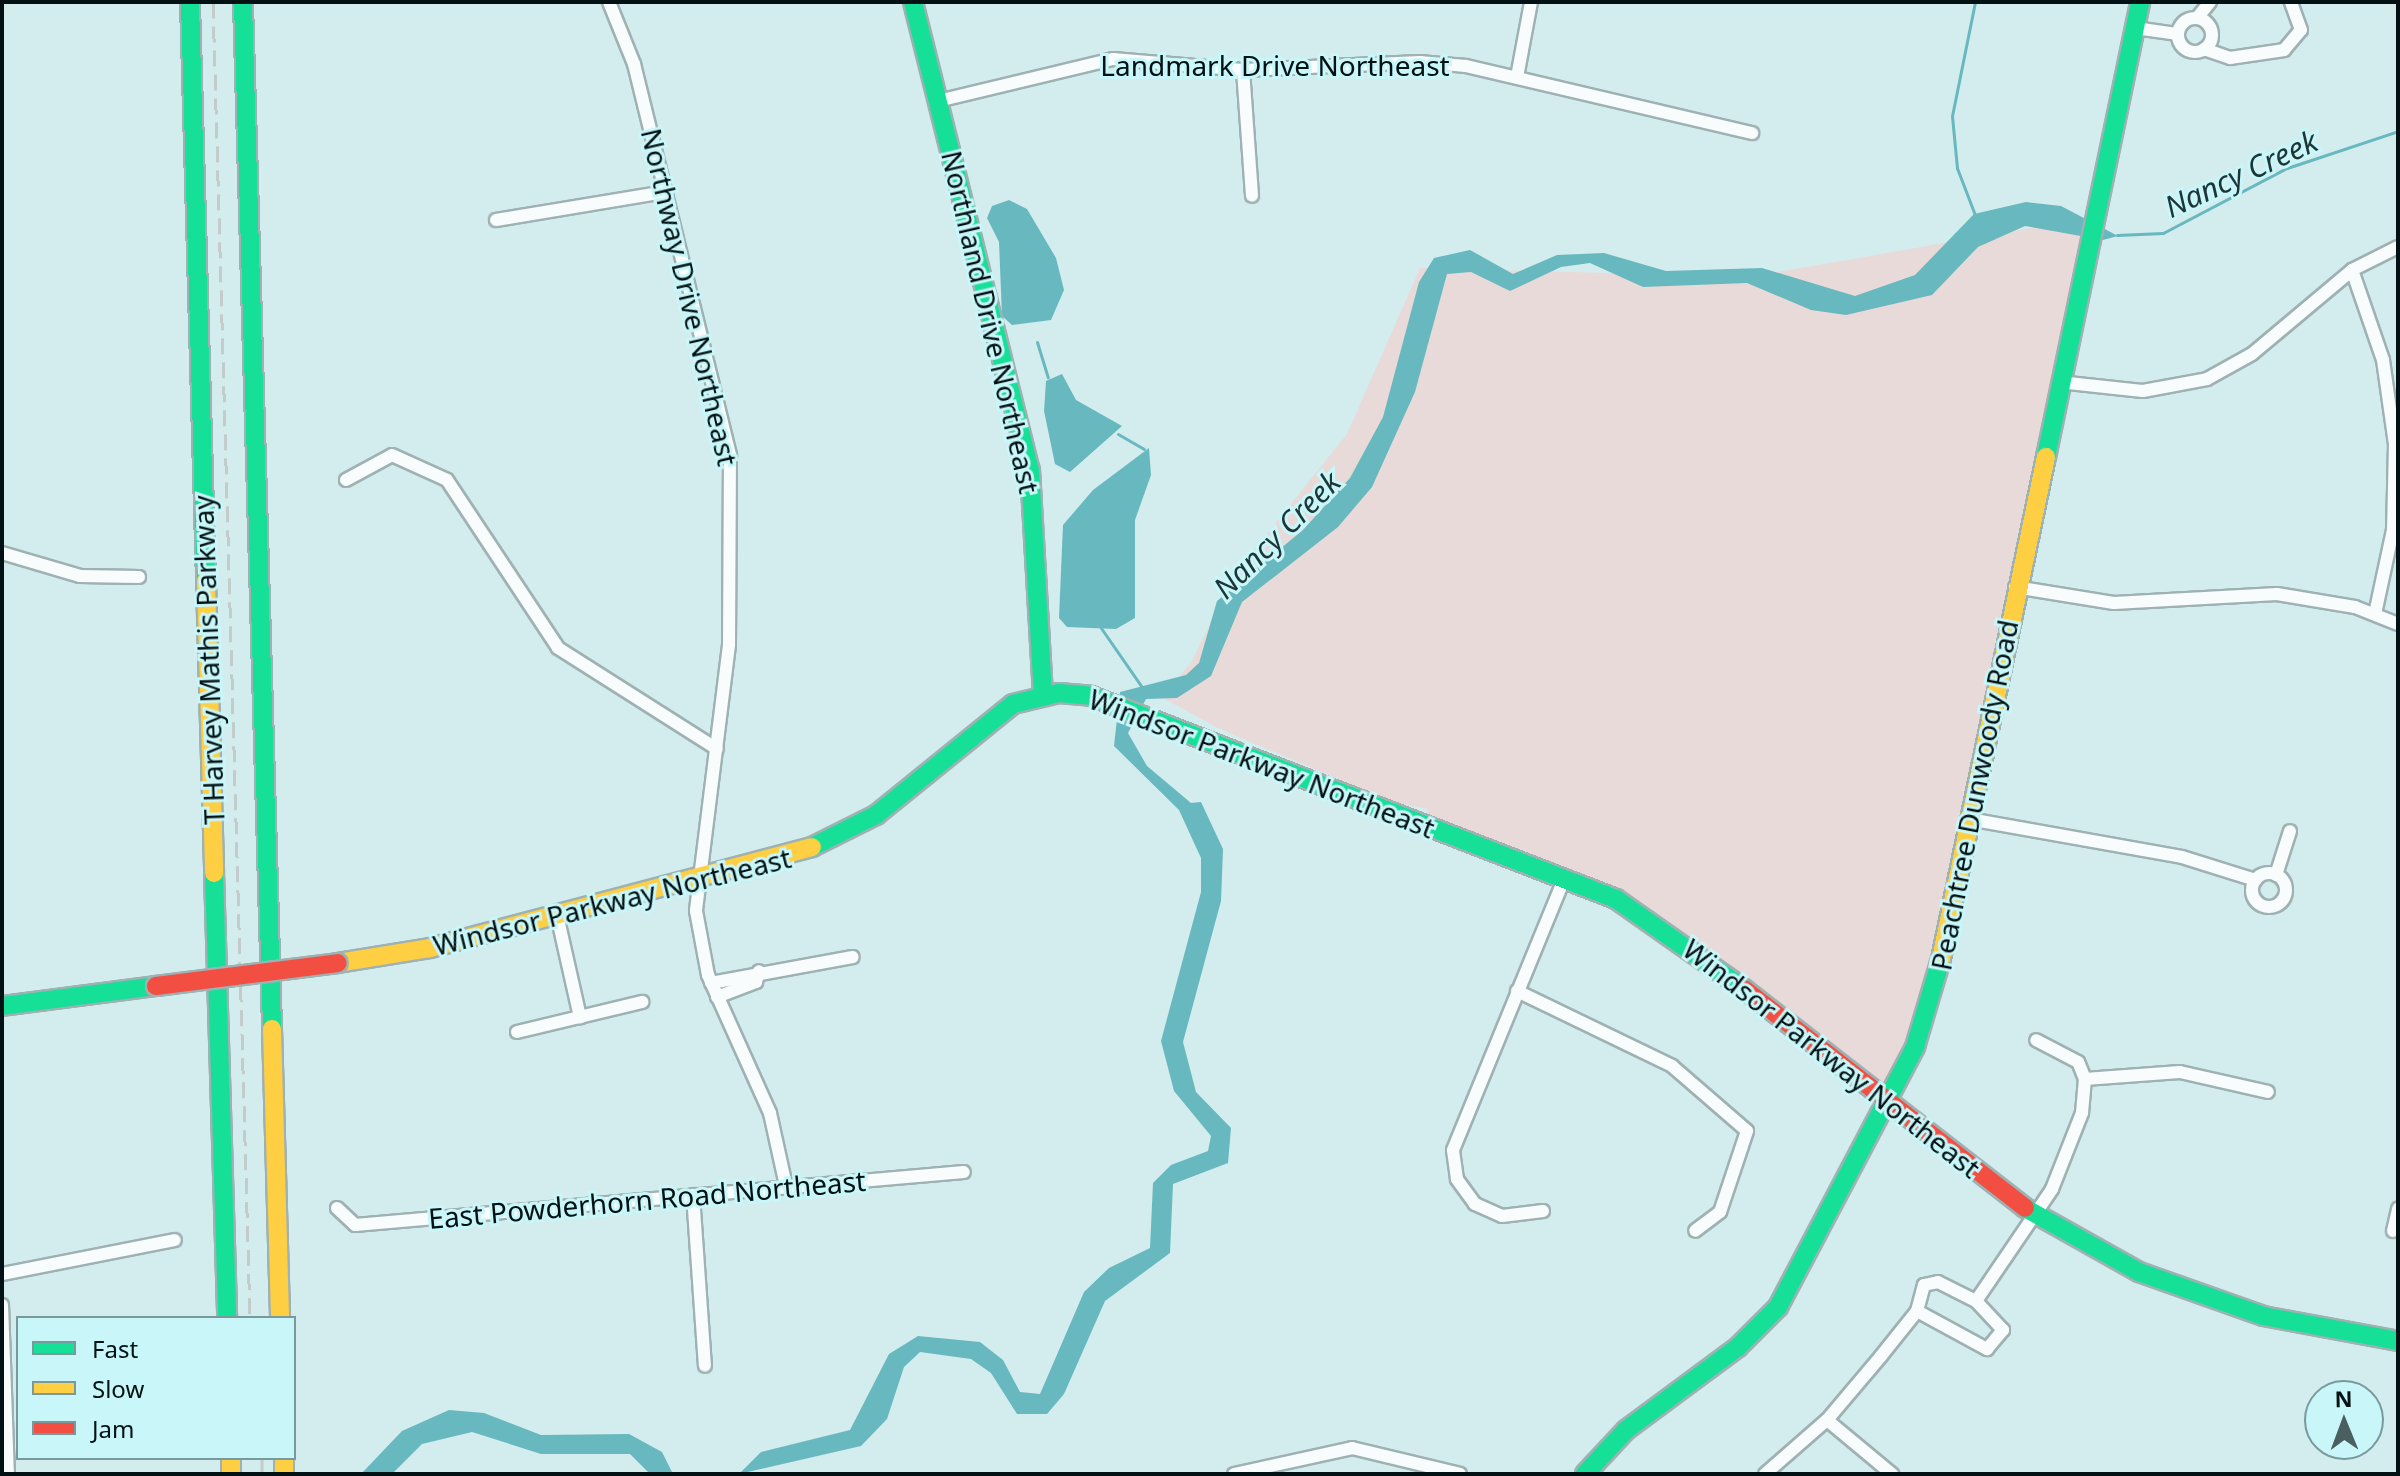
<!DOCTYPE html>
<html>
<head>
<meta charset="utf-8">
<style>
  body { margin:0 }
  #map { position:relative; width:2400px; height:1476px; overflow:hidden; background:#d3ecee; font-family:"Noto Sans",sans-serif }
  div>[style] { position:absolute }
  .green>* { inset:0; background:#e8dad8 }
  .water>* { inset:0; background:#68b8bf }
  .stream>* { height:3px; margin:-1.5px; padding:0 1.5px; transform-origin:1.5px; border-radius:1.5px; background:#68b8bf }
  .roads { filter:drop-shadow(2px 0 #9eb1b3) drop-shadow(-2px 0 #9eb1b3) drop-shadow(0 2px #9eb1b3) drop-shadow(0 -2px #9eb1b3) }
  .street>* { height:12px; margin:-6px; padding:0 6px; transform-origin:6px; border-radius:6px; background:#f8fcfc }
  .street>.ring { margin:-6px; padding:0; box-sizing:content-box; background:none; border:12px solid #f8fcfc; border-radius:50% }
  .fast>* { height:18px; margin:-9px; padding:0 9px; transform-origin:9px; border-radius:9px; background:#16e098 }
  .slow>* { height:18px; margin:-9px; padding:0 9px; transform-origin:9px; border-radius:9px; background:#ffcf43 }
  .jam>* { height:18px; margin:-9px; padding:0 9px; transform-origin:9px; border-radius:9px; background:#f24e42 }
  .rail>* { height:3px; margin-top:-1.5px; transform-origin:0; background:repeating-linear-gradient(90deg,#c4cbcb 0 16px,transparent 0 24px) }
  .bridges { filter:drop-shadow(2px 0 #9eb1b3) drop-shadow(-2px 0 #9eb1b3) drop-shadow(0 2px #9eb1b3) drop-shadow(0 -2px #9eb1b3) }
  .jam-bridge>* { height:18px; margin:-9px; padding:0 9px; transform-origin:9px; border-radius:9px; background:#f24e42 }
  span { translate:-50% -50%; white-space:nowrap; text-align:center; line-height:1.15; -webkit-text-stroke:6px #c8f6f9; paint-order:stroke }
  .street-label { font-size:28px; color:#021113 }
  .water-label { font-size:30px; color:#1d3537; font-style:italic }
  .frame { position:absolute; inset:0; border:4px solid #021113; pointer-events:none }
  .legend { position:absolute; left:16px; top:1316px; width:280px; height:144px; box-sizing:border-box; background:#c8f6f9; border:2px solid #799a9d; margin:0; padding:10px 14px; list-style:none; font-size:24px; color:#021113 }
  .legend li { display:flex; align-items:center; gap:16px; height:40px }
  .legend b { width:40px; border:2px solid #799a9d }
  .north { position:absolute; left:2304px; top:1380px; width:80px; height:80px; box-sizing:border-box; background:#c8f6f9; border:2px solid #799a9d; border-radius:50%; rotate:359deg; font-size:22px; font-weight:700; line-height:32px; text-align:center; color:#021113 }
  .north::after { content:''; display:block; margin:auto; width:28px; height:36px; background:#4b5e60; clip-path:polygon(50% 0,100% 100%,50% 72%,0 100%) }
</style>
</head>
<body>
<div id="map">
  <div class="green">
    <div style="clip-path:polygon(2093px 217px,1934px 1004px,1889px 1116px,1750px 1001px,1564px 873px,1425px 817px,1428px 809px,1393px 802px,1220px 729px,1161px 697px,1191px 663px,1233px 576px,1347px 434px,1420px 268px,1750px 277px)"></div>
  </div>
  <div class="water">
    <div style="clip-path:polygon(1009px 200px,1027px 209px,1056px 258px,1064px 290px,1051px 320px,1012px 325px,1002px 316px,999px 242px,987px 218px,992px 206px)"></div>
    <div style="clip-path:polygon(2026px 202px,2061px 206px,2118px 236px,2103px 240px,2025px 226px,1978px 247px,1932px 295px,1846px 315px,1811px 310px,1747px 283px,1643px 287px,1590px 263px,1561px 267px,1510px 291px,1471px 272px,1447px 274px,1415px 392px,1372px 487px,1338px 527px,1242px 602px,1211px 676px,1177px 698px,1146px 699px,1128px 733px,1147px 766px,1191px 803px,1201px 802px,1223px 849px,1221px 901px,1183px 1042px,1196px 1092px,1231px 1128px,1228px 1163px,1173px 1184px,1170px 1253px,1105px 1301px,1064px 1394px,1047px 1414px,1017px 1414px,991px 1373px,971px 1359px,920px 1352px,904px 1367px,887px 1419px,861px 1446px,739px 1474px,761px 1452px,850px 1430px,889px 1354px,918px 1336px,980px 1342px,1003px 1360px,1020px 1392px,1040px 1394px,1084px 1292px,1109px 1268px,1150px 1248px,1153px 1183px,1171px 1165px,1208px 1151px,1211px 1136px,1174px 1091px,1161px 1041px,1201px 892px,1201px 858px,1179px 810px,1114px 746px,1120px 692px,1186px 675px,1199px 663px,1217px 601px,1303px 530px,1350px 478px,1383px 417px,1419px 282px,1434px 258px,1470px 250px,1513px 274px,1557px 255px,1604px 253px,1666px 271px,1762px 268px,1855px 296px,1915px 275px,1974px 214px)"></div>
    <div style="clip-path:polygon(1062px 374px,1076px 400px,1122px 426px,1070px 472px,1055px 464px,1044px 411px,1046px 381px)"></div>
    <div style="clip-path:polygon(1149px 448px,1151px 475px,1135px 520px,1135px 618px,1116px 629px,1067px 627px,1059px 618px,1063px 525px,1093px 490px)"></div>
    <div style="clip-path:polygon(449px 1410px,484px 1413px,541px 1435px,629px 1434px,662px 1452px,673px 1474px,650px 1474px,630px 1454px,541px 1454px,472px 1432px,422px 1444px,392px 1474px,361px 1474px,402px 1431px)"></div>
  </div>
  <div class="stream">
    <div style="left:1975px;top:215px;width:50px;rotate:-111deg"></div>
    <div style="left:1957px;top:168px;width:52px;rotate:-95.5deg"></div>
    <div style="left:1952px;top:116px;width:116px;rotate:-78.6deg"></div>
    <div style="left:2117px;top:235px;width:46px;rotate:-2.5deg"></div>
    <div style="left:2163px;top:233px;width:140px;rotate:-27.7deg"></div>
    <div style="left:2287px;top:168px;width:117px;rotate:-18.4deg"></div>
    <div style="left:1037px;top:342px;width:37px;rotate:73deg"></div>
    <div style="left:1118px;top:434px;width:30px;rotate:30deg"></div>
    <div style="left:1101px;top:628px;width:75px;rotate:55.3deg"></div>
  </div>
  <div class="roads">
    <div class="street">
      <div style="left:609px;top:2px;width:67px;rotate:68deg"></div>
      <div style="left:634px;top:64px;width:403px;rotate:76.2deg"></div>
      <div style="left:730px;top:455px;width:190px;rotate:90.3deg"></div>
      <div style="left:729px;top:645px;width:268px;rotate:97.1deg"></div>
      <div style="left:696px;top:911px;width:65px;rotate:79.4deg"></div>
      <div style="left:708px;top:975px;width:151px;rotate:65.8deg"></div>
      <div style="left:770px;top:1113px;width:75px;rotate:77.6deg"></div>
      <div class="ring" style="left:2178px;top:18px;width:22px;height:22px"></div>
      <div style="left:2197px;top:18px;width:21px;rotate:-51deg"></div>
      <div style="left:2135px;top:28px;width:42px;rotate:8.1deg"></div>
      <div style="left:2204px;top:49px;width:28px;rotate:19deg"></div>
      <div style="left:2230px;top:58px;width:55px;rotate:-8.4deg"></div>
      <div style="left:2284px;top:50px;width:26px;rotate:-50deg"></div>
      <div style="left:2301px;top:30px;width:30px;rotate:-110deg"></div>
      <div style="left:1243px;top:70px;width:126px;rotate:85.9deg"></div>
      <div style="left:1517px;top:77px;width:76px;rotate:-79.4deg"></div>
      <div style="left:938px;top:101px;width:180px;rotate:-13.5deg"></div>
      <div style="left:1113px;top:59px;width:130px;rotate:4.8deg"></div>
      <div style="left:1243px;top:70px;width:177px;rotate:-2.6deg"></div>
      <div style="left:1420px;top:62px;width:46px;rotate:5deg"></div>
      <div style="left:1466px;top:66px;width:294px;rotate:13.2deg"></div>
      <div style="left:496px;top:220px;width:172px;rotate:-9.4deg"></div>
      <div style="left:2352px;top:270px;width:95px;rotate:71deg"></div>
      <div style="left:2383px;top:360px;width:85px;rotate:81.9deg"></div>
      <div style="left:2395px;top:444px;width:86px;rotate:91.3deg"></div>
      <div style="left:2393px;top:530px;width:86px;rotate:102.1deg"></div>
      <div style="left:2059px;top:382px;width:84px;rotate:6.1deg"></div>
      <div style="left:2143px;top:391px;width:65px;rotate:-10.6deg"></div>
      <div style="left:2207px;top:379px;width:51px;rotate:-29.1deg"></div>
      <div style="left:2252px;top:354px;width:131px;rotate:-40deg"></div>
      <div style="left:2352px;top:270px;width:51px;rotate:-26.6deg"></div>
      <div style="left:346px;top:480px;width:52px;rotate:-28.5deg"></div>
      <div style="left:392px;top:455px;width:60px;rotate:24.4deg"></div>
      <div style="left:447px;top:480px;width:201px;rotate:56.5deg"></div>
      <div style="left:558px;top:648px;width:188px;rotate:32.4deg"></div>
      <div style="left:2px;top:553px;width:81px;rotate:16.4deg"></div>
      <div style="left:80px;top:576px;width:59px;rotate:1deg"></div>
      <div style="left:2015px;top:587px;width:100px;rotate:9.2deg"></div>
      <div style="left:2114px;top:603px;width:163px;rotate:-3.2deg"></div>
      <div style="left:2277px;top:594px;width:79px;rotate:9.5deg"></div>
      <div style="left:2355px;top:607px;width:46px;rotate:21.6deg"></div>
      <div style="left:1969px;top:819px;width:216px;rotate:10.1deg"></div>
      <div style="left:2182px;top:857px;width:77px;rotate:17.3deg"></div>
      <div class="ring" style="left:2252px;top:873px;width:22px;height:22px"></div>
      <div style="left:2276px;top:875px;width:46px;rotate:-72.3deg"></div>
      <div style="left:557px;top:915px;width:105px;rotate:77.3deg"></div>
      <div style="left:711px;top:983px;width:144px;rotate:-10.4deg"></div>
      <div style="left:1517px;top:991px;width:172px;rotate:25.8deg"></div>
      <div style="left:1672px;top:1066px;width:99px;rotate:40.9deg"></div>
      <div style="left:1747px;top:1131px;width:85px;rotate:108.4deg"></div>
      <div style="left:1720px;top:1212px;width:31px;rotate:143deg"></div>
      <div style="left:717px;top:997px;width:42px;rotate:-21deg"></div>
      <div style="left:756px;top:982px;width:11px;rotate:-75deg"></div>
      <div style="left:517px;top:1032px;width:129px;rotate:-13.5deg"></div>
      <div style="left:2085px;top:1079px;width:95px;rotate:-4.2deg"></div>
      <div style="left:2180px;top:1072px;width:90px;rotate:12.8deg"></div>
      <div style="left:693px;top:1195px;width:171px;rotate:86deg"></div>
      <div style="left:337px;top:1208px;width:25px;rotate:43deg"></div>
      <div style="left:355px;top:1225px;width:611px;rotate:-4.97deg"></div>
      <div style="left:1543px;top:1211px;width:41px;rotate:173deg"></div>
      <div style="left:1502px;top:1216px;width:30px;rotate:-156deg"></div>
      <div style="left:1475px;top:1204px;width:31px;rotate:-126deg"></div>
      <div style="left:1457px;top:1179px;width:29px;rotate:-98deg"></div>
      <div style="left:1453px;top:1150px;width:295px;rotate:-67.7deg"></div>
      <div style="left:2393px;top:1231px;width:23px;rotate:-77deg"></div>
      <div style="left:2px;top:1274px;width:176px;rotate:-11.1deg"></div>
      <div style="left:2px;top:1305px;width:169px;rotate:88deg"></div>
      <div style="left:1917px;top:1311px;width:80px;rotate:28.5deg"></div>
      <div style="left:1987px;top:1349px;width:25px;rotate:-50deg"></div>
      <div style="left:2003px;top:1330px;width:40px;rotate:-133deg"></div>
      <div style="left:1827px;top:1420px;width:85px;rotate:39.7deg"></div>
      <div style="left:1234px;top:1474px;width:121px;rotate:-12.4deg"></div>
      <div style="left:1352px;top:1448px;width:111px;rotate:13.5deg"></div>
      <div style="left:1765px;top:1474px;width:82px;rotate:-41.1deg"></div>
      <div style="left:1827px;top:1420px;width:84px;rotate:-49.8deg"></div>
      <div style="left:1881px;top:1356px;width:58px;rotate:-51.3deg"></div>
      <div style="left:1917px;top:1311px;width:27px;rotate:-75deg"></div>
      <div style="left:1924px;top:1285px;width:14px;rotate:-12deg"></div>
      <div style="left:1938px;top:1282px;width:42px;rotate:26.6deg"></div>
      <div style="left:1976px;top:1301px;width:135px;rotate:-55.8deg"></div>
      <div style="left:2052px;top:1189px;width:82px;rotate:-68.5deg"></div>
      <div style="left:2082px;top:1113px;width:34px;rotate:-85deg"></div>
      <div style="left:2085px;top:1079px;width:18px;rotate:-112deg"></div>
      <div style="left:2078px;top:1062px;width:47px;rotate:-152.4deg"></div>
    </div>
    <div class="fast">
      <div style="left:190px;top:2px;width:579px;rotate:88.42deg"></div>
      <div style="left:243px;top:2px;width:1027px;rotate:88.38deg"></div>
      <div style="left:913px;top:2px;width:482px;rotate:76deg"></div>
      <div style="left:1030px;top:470px;width:224px;rotate:86.7deg"></div>
      <div style="left:2046px;top:457px;width:465px;rotate:-78.3deg"></div>
      <div style="left:812px;top:847px;width:72px;rotate:-26.6deg"></div>
      <div style="left:876px;top:815px;width:176px;rotate:-39deg"></div>
      <div style="left:1013px;top:704px;width:47px;rotate:-13.4deg"></div>
      <div style="left:1059px;top:693px;width:32px;rotate:5deg"></div>
      <div style="left:1091px;top:696px;width:563px;rotate:21.14deg"></div>
      <div style="left:1616px;top:899px;width:156px;rotate:35.1deg"></div>
      <div style="left:214px;top:873px;width:445px;rotate:88.3deg"></div>
      <div style="left:2px;top:1006px;width:155px;rotate:-7.4deg"></div>
      <div style="left:2025px;top:1208px;width:131px;rotate:29.3deg"></div>
      <div style="left:2139px;top:1272px;width:132px;rotate:19.5deg"></div>
      <div style="left:2263px;top:1316px;width:137px;rotate:10.5deg"></div>
      <div style="left:1585px;top:1474px;width:60px;rotate:-47deg"></div>
      <div style="left:1626px;top:1430px;width:139px;rotate:-36.5deg"></div>
      <div style="left:1738px;top:1347px;width:57px;rotate:-45deg"></div>
      <div style="left:1778px;top:1307px;width:294px;rotate:-62.2deg"></div>
      <div style="left:1915px;top:1047px;width:92px;rotate:-73.5deg"></div>
    </div>
    <div class="slow">
      <div style="left:206px;top:581px;width:292px;rotate:88.4deg"></div>
      <div style="left:1941px;top:959px;width:513px;rotate:-78.19deg"></div>
      <div style="left:338px;top:963px;width:93px;rotate:-9.3deg"></div>
      <div style="left:430px;top:948px;width:395px;rotate:-14.8deg"></div>
      <div style="left:272px;top:1029px;width:289px;rotate:88.4deg"></div>
      <div style="left:231px;top:1458px;width:16px;rotate:90deg"></div>
      <div style="left:284px;top:1458px;width:16px;rotate:90deg"></div>
    </div>
    <div class="jam">
      <div style="left:1744px;top:989px;width:356px;rotate:37.9deg"></div>
    </div>
  </div>
  <div class="rail">
    <div style="left:213px;top:2px;width:1317px;rotate:88.39deg"></div>
    <div style="left:262px;top:1458px;width:16px;rotate:90deg"></div>
  </div>
  <div class="bridges">
    <div class="jam-bridge">
      <div style="left:156px;top:986px;width:183px;rotate:-7.2deg"></div>
    </div>
  </div>
  <div class="street-label">
    <span style="left:1275px;top:65px">Landmark Drive Northeast</span>
    <span style="left:690px;top:297px;rotate:77deg">Northway Drive Northeast</span>
    <span style="left:991px;top:322px;rotate:77deg">Northland Drive Northeast</span>
    <span style="left:208px;top:660px;rotate:-92deg">T Harvey Mathis Parkway</span>
    <span style="left:1262px;top:763px;rotate:21deg">Windsor Parkway Northeast</span>
    <span style="left:1974px;top:795px;rotate:-79deg">Peachtree Dunwoody Road</span>
    <span style="left:612px;top:901px;rotate:-14deg">Windsor Parkway Northeast</span>
    <span style="left:1832px;top:1058px;rotate:38deg">Windsor Parkway Northeast</span>
    <span style="left:647px;top:1199px;rotate:-5deg">East Powderhorn Road Northeast</span>
  </div>
  <div class="water-label">
    <span style="left:2241px;top:174px;rotate:-25deg">Nancy Creek</span>
    <span style="left:1277px;top:535px;rotate:-45deg">Nancy Creek</span>
  </div>
  <div class="frame"></div>
  <ul class="legend">
  <li><b style="height:10px;background:#16e098"></b>Fast</li>
  <li><b style="height:10px;background:#ffcf43"></b>Slow</li>
  <li><b style="height:10px;background:#f24e42"></b>Jam</li>
  </ul>
  <div class="north">N</div>
</div>
</body>
</html>
